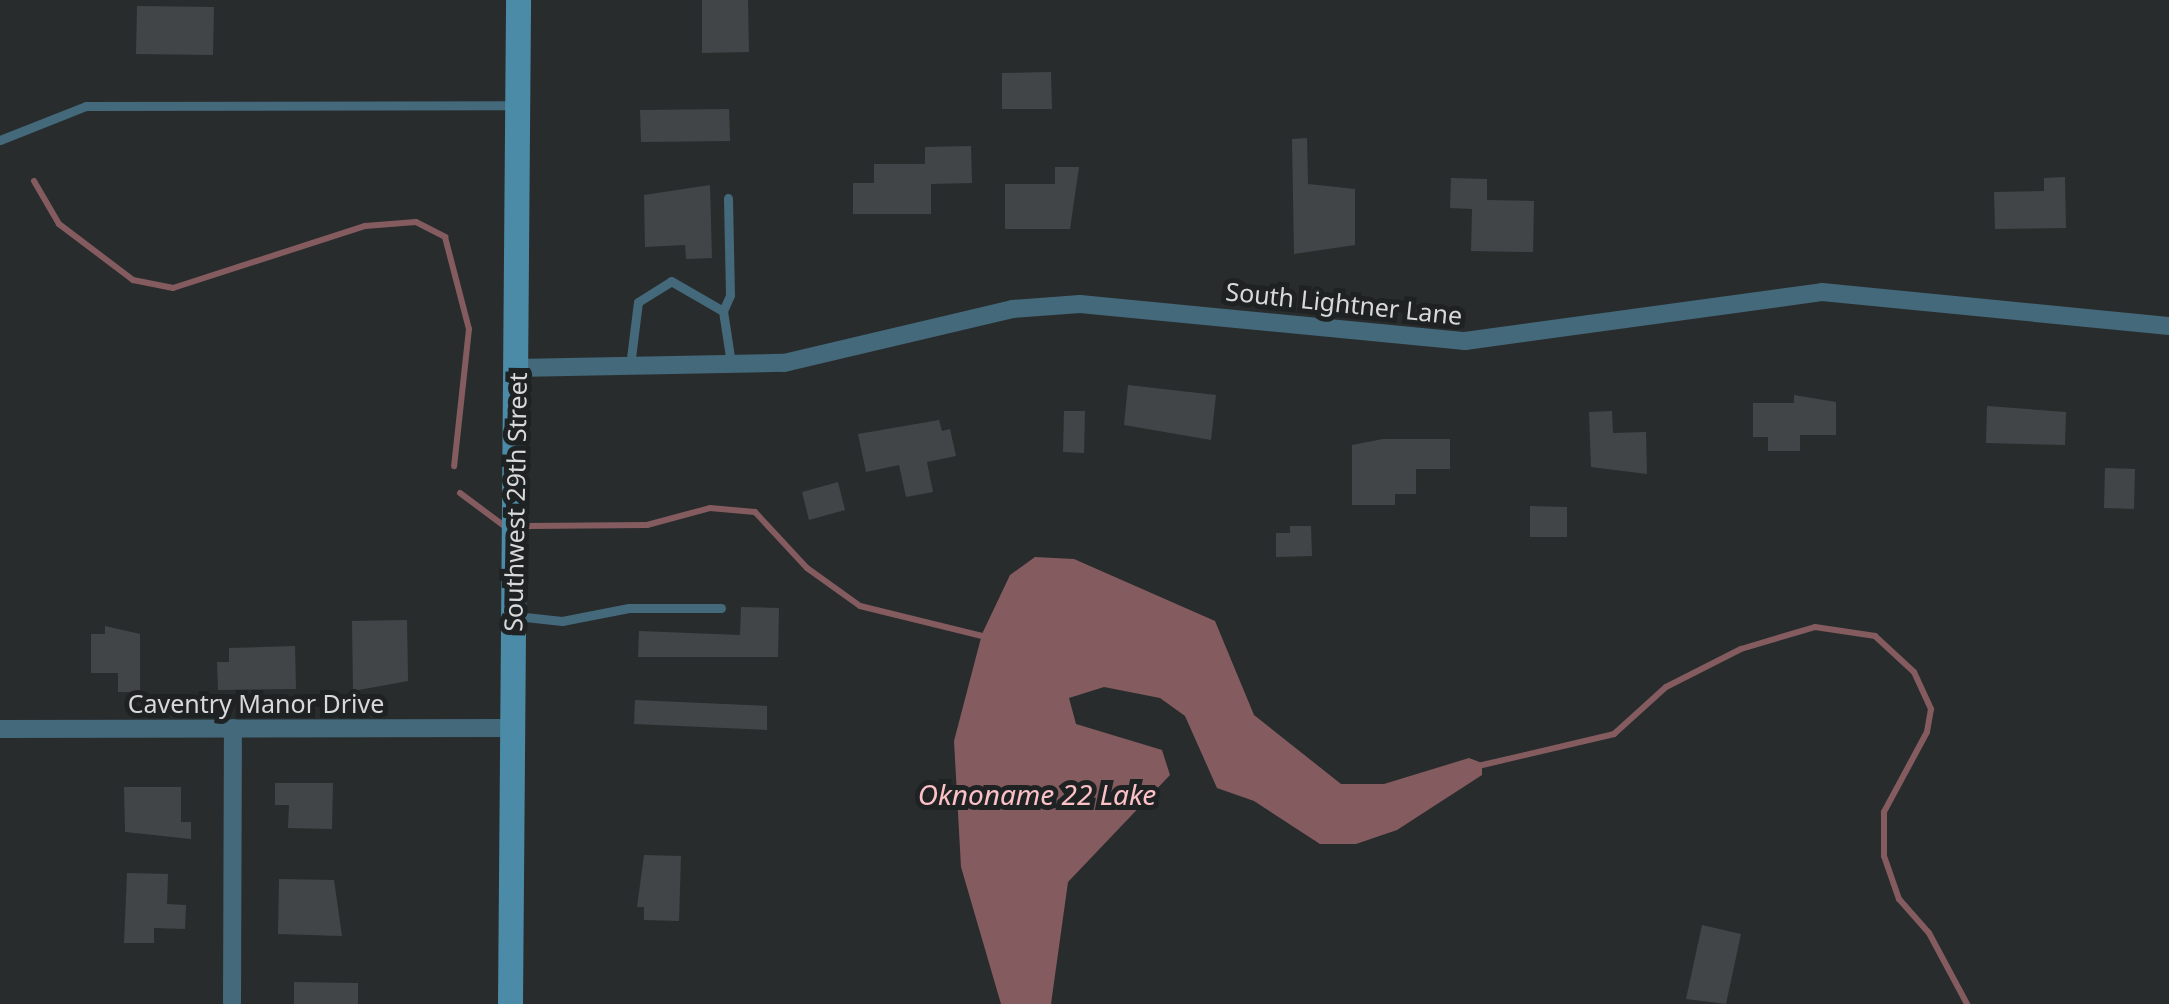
<!DOCTYPE html>
<html>
<head>
<meta charset="utf-8">
<style>
  body { margin:0 }
  #map { position:relative; width:2169px; height:1004px; overflow:hidden; background:#292c2d; font-family:"Noto Sans",sans-serif }
  div>[style] { position:absolute }
  .water>* { inset:0; background:#845b5f }
  .stream>* { height:6px; margin:-3px; padding:0 3px; transform-origin:3px; border-radius:3px; background:#845b5f }
  .building>* { inset:0; background:#424547 }
  .lane>* { height:9px; margin:-4.5px; padding:0 4.5px; transform-origin:4.5px; border-radius:4.5px; background:#43697b }
  .street>* { height:18px; margin:-9px; padding:0 9px; transform-origin:9px; border-radius:9px; background:#43697b }
  .secondary>* { height:25px; margin:-12.5px; padding:0 12.5px; transform-origin:12.5px; border-radius:12.5px; background:#4c8ba8 }
  span { translate:-50% -50%; white-space:nowrap; text-align:center; line-height:1.15; -webkit-text-stroke:10px #1f2223; paint-order:stroke }
  .street-label { font-size:25px; color:#d8d9da }
  .water-label { font-size:28px; color:#fcc1c7; font-style:italic }
</style>
</head>
<body>
<div id="map">
  <div class="water">
    <div style="clip-path:polygon(1035px 557px,1074px 559px,1215px 621px,1254px 715px,1341px 784px,1384px 784px,1469px 758px,1482px 763px,1482px 775px,1397px 830px,1356px 844px,1320px 844px,1254px 801px,1217px 788px,1185px 716px,1160px 698px,1104px 687px,1069px 698px,1076px 724px,1162px 750px,1170px 775px,1068px 882px,1051px 1004px,1001px 1004px,961px 867px,954px 741px,982px 634px,1010px 575px)"></div>
  </div>
  <div class="stream">
    <div style="left:34px;top:181px;width:50px;rotate:59.8deg"></div>
    <div style="left:59px;top:224px;width:93px;rotate:37.1deg"></div>
    <div style="left:133px;top:280px;width:41px;rotate:11.3deg"></div>
    <div style="left:173px;top:288px;width:202px;rotate:-17.9deg"></div>
    <div style="left:365px;top:226px;width:51px;rotate:-4.5deg"></div>
    <div style="left:416px;top:222px;width:33px;rotate:27deg"></div>
    <div style="left:445px;top:237px;width:95px;rotate:75.4deg"></div>
    <div style="left:469px;top:329px;width:138px;rotate:96.2deg"></div>
    <div style="left:460px;top:493px;width:54px;rotate:36.7deg"></div>
    <div style="left:528px;top:526px;width:119px;rotate:-0.5deg"></div>
    <div style="left:647px;top:525px;width:65px;rotate:-15.1deg"></div>
    <div style="left:710px;top:508px;width:45px;rotate:5.1deg"></div>
    <div style="left:755px;top:512px;width:76px;rotate:47.1deg"></div>
    <div style="left:807px;top:568px;width:65px;rotate:35.6deg"></div>
    <div style="left:860px;top:606px;width:130px;rotate:13.8deg"></div>
    <div style="left:1478px;top:766px;width:140px;rotate:-13.2deg"></div>
    <div style="left:1614px;top:734px;width:70px;rotate:-42.1deg"></div>
    <div style="left:1666px;top:687px;width:84px;rotate:-26.9deg"></div>
    <div style="left:1741px;top:649px;width:77px;rotate:-16.6deg"></div>
    <div style="left:1815px;top:627px;width:61px;rotate:8.5deg"></div>
    <div style="left:1875px;top:636px;width:53px;rotate:42.7deg"></div>
    <div style="left:1914px;top:672px;width:41px;rotate:65.3deg"></div>
    <div style="left:1931px;top:709px;width:23px;rotate:100deg"></div>
    <div style="left:1927px;top:732px;width:91px;rotate:118.3deg"></div>
    <div style="left:1884px;top:812px;width:44px;rotate:90deg"></div>
    <div style="left:1884px;top:856px;width:46px;rotate:70.8deg"></div>
    <div style="left:1899px;top:899px;width:45px;rotate:48.6deg"></div>
    <div style="left:1929px;top:933px;width:81px;rotate:61.8deg"></div>
  </div>
  <div class="building">
    <div style="clip-path:polygon(702px 0,748px 0,749px 52px,702px 53px)"></div>
    <div style="clip-path:polygon(137px 6px,214px 7px,213px 55px,136px 54px)"></div>
    <div style="clip-path:polygon(1051px 72px,1052px 109px,1002px 109px,1002px 73px)"></div>
    <div style="clip-path:polygon(729px 109px,730px 141px,641px 142px,640px 110px)"></div>
    <div style="clip-path:polygon(1307px 138px,1308px 184px,1355px 189px,1355px 245px,1294px 254px,1292px 139px)"></div>
    <div style="clip-path:polygon(971px 146px,972px 183px,931px 184px,931px 214px,853px 214px,853px 183px,874px 183px,874px 164px,925px 164px,925px 147px)"></div>
    <div style="clip-path:polygon(1055px 167px,1079px 167px,1070px 229px,1005px 229px,1005px 184px,1055px 184px)"></div>
    <div style="clip-path:polygon(2065px 177px,2066px 228px,1995px 229px,1994px 192px,2044px 191px,2044px 178px)"></div>
    <div style="clip-path:polygon(1451px 178px,1487px 179px,1487px 200px,1534px 201px,1533px 252px,1471px 251px,1472px 209px,1450px 208px)"></div>
    <div style="clip-path:polygon(710px 185px,712px 258px,686px 259px,685px 245px,645px 247px,644px 195px)"></div>
    <div style="clip-path:polygon(1128px 385px,1216px 395px,1211px 440px,1124px 425px)"></div>
    <div style="clip-path:polygon(1794px 395px,1836px 402px,1836px 435px,1800px 435px,1800px 451px,1768px 451px,1768px 437px,1753px 437px,1753px 403px,1794px 403px)"></div>
    <div style="clip-path:polygon(1987px 406px,2066px 412px,2065px 445px,1986px 443px)"></div>
    <div style="clip-path:polygon(1064px 411px,1085px 411px,1084px 453px,1063px 452px)"></div>
    <div style="clip-path:polygon(1612px 411px,1613px 433px,1646px 432px,1647px 474px,1591px 467px,1589px 412px)"></div>
    <div style="clip-path:polygon(939px 420px,942px 431px,950px 429px,956px 456px,927px 462px,933px 492px,906px 497px,899px 465px,866px 472px,858px 434px)"></div>
    <div style="clip-path:polygon(1383px 439px,1450px 439px,1450px 469px,1416px 469px,1416px 494px,1395px 494px,1395px 505px,1352px 505px,1352px 445px)"></div>
    <div style="clip-path:polygon(2105px 468px,2135px 469px,2134px 509px,2104px 508px)"></div>
    <div style="clip-path:polygon(838px 482px,845px 510px,809px 520px,802px 492px)"></div>
    <div style="clip-path:polygon(1530px 506px,1567px 507px,1567px 537px,1530px 537px)"></div>
    <div style="clip-path:polygon(1290px 526px,1311px 526px,1312px 556px,1276px 557px,1276px 533px,1290px 533px)"></div>
    <div style="clip-path:polygon(741px 607px,779px 608px,778px 657px,638px 657px,639px 631px,740px 635px)"></div>
    <div style="clip-path:polygon(407px 620px,408px 681px,353px 691px,352px 621px)"></div>
    <div style="clip-path:polygon(105px 626px,140px 634px,140px 692px,118px 692px,118px 673px,91px 673px,91px 634px,105px 634px)"></div>
    <div style="clip-path:polygon(295px 646px,296px 689px,218px 690px,217px 662px,229px 662px,229px 648px)"></div>
    <div style="clip-path:polygon(635px 700px,767px 706px,767px 730px,634px 724px)"></div>
    <div style="clip-path:polygon(275px 783px,333px 783px,332px 829px,288px 828px,289px 805px,275px 805px)"></div>
    <div style="clip-path:polygon(124px 787px,181px 787px,181px 822px,191px 822px,191px 839px,125px 832px)"></div>
    <div style="clip-path:polygon(644px 855px,681px 856px,679px 921px,644px 920px,644px 907px,637px 907px)"></div>
    <div style="clip-path:polygon(127px 873px,168px 874px,167px 904px,186px 905px,185px 929px,154px 928px,154px 943px,124px 943px)"></div>
    <div style="clip-path:polygon(279px 879px,334px 880px,342px 936px,278px 934px)"></div>
    <div style="clip-path:polygon(1702px 925px,1741px 934px,1726px 1004px,1686px 999px)"></div>
    <div style="clip-path:polygon(294px 982px,358px 983px,358px 1004px,294px 1004px)"></div>
  </div>
  <div class="lane">
    <div style="left:0;top:140px;width:92px;rotate:-21.6deg"></div>
    <div style="left:86px;top:106px;width:429px;rotate:-0.1deg"></div>
    <div style="left:723px;top:311px;width:17px;rotate:-66deg"></div>
    <div style="left:730px;top:295px;width:97px;rotate:-91.2deg"></div>
    <div style="left:630px;top:366px;width:64px;rotate:-82.9deg"></div>
    <div style="left:638px;top:302px;width:39px;rotate:-32deg"></div>
    <div style="left:671px;top:281px;width:60px;rotate:30deg"></div>
    <div style="left:723px;top:311px;width:53px;rotate:81.3deg"></div>
    <div style="left:516px;top:616px;width:46px;rotate:6.2deg"></div>
    <div style="left:562px;top:621px;width:68px;rotate:-11deg"></div>
    <div style="left:629px;top:608px;width:92px"></div>
  </div>
  <div class="street">
    <div style="left:516px;top:368px;width:268px;rotate:-1.1deg"></div>
    <div style="left:784px;top:363px;width:234px;rotate:-13.3deg"></div>
    <div style="left:1012px;top:309px;width:68px;rotate:-4.2deg"></div>
    <div style="left:1080px;top:304px;width:387px;rotate:5.5deg"></div>
    <div style="left:1465px;top:341px;width:360px;rotate:-7.8deg"></div>
    <div style="left:1822px;top:292px;width:349px;rotate:5.6deg"></div>
    <div style="left:0;top:729px;width:513px;rotate:-0.11deg"></div>
    <div style="left:232px;top:1002px;width:274px;rotate:-89.8deg"></div>
  </div>
  <div class="secondary">
    <div style="left:510px;top:1004px;width:1004px;rotate:-89.54deg"></div>
  </div>
  <div class="street-label">
    <span style="left:1344px;top:303px;rotate:6deg">South Lightner Lane</span>
    <span style="left:515px;top:502px;rotate:-89deg">Southwest 29th Street</span>
    <span style="left:256px;top:703px">Caventry Manor Drive</span>
  </div>
  <div class="water-label">
    <span style="left:1037px;top:794px">Oknoname 22 Lake</span>
  </div>
</div>
</body>
</html>
